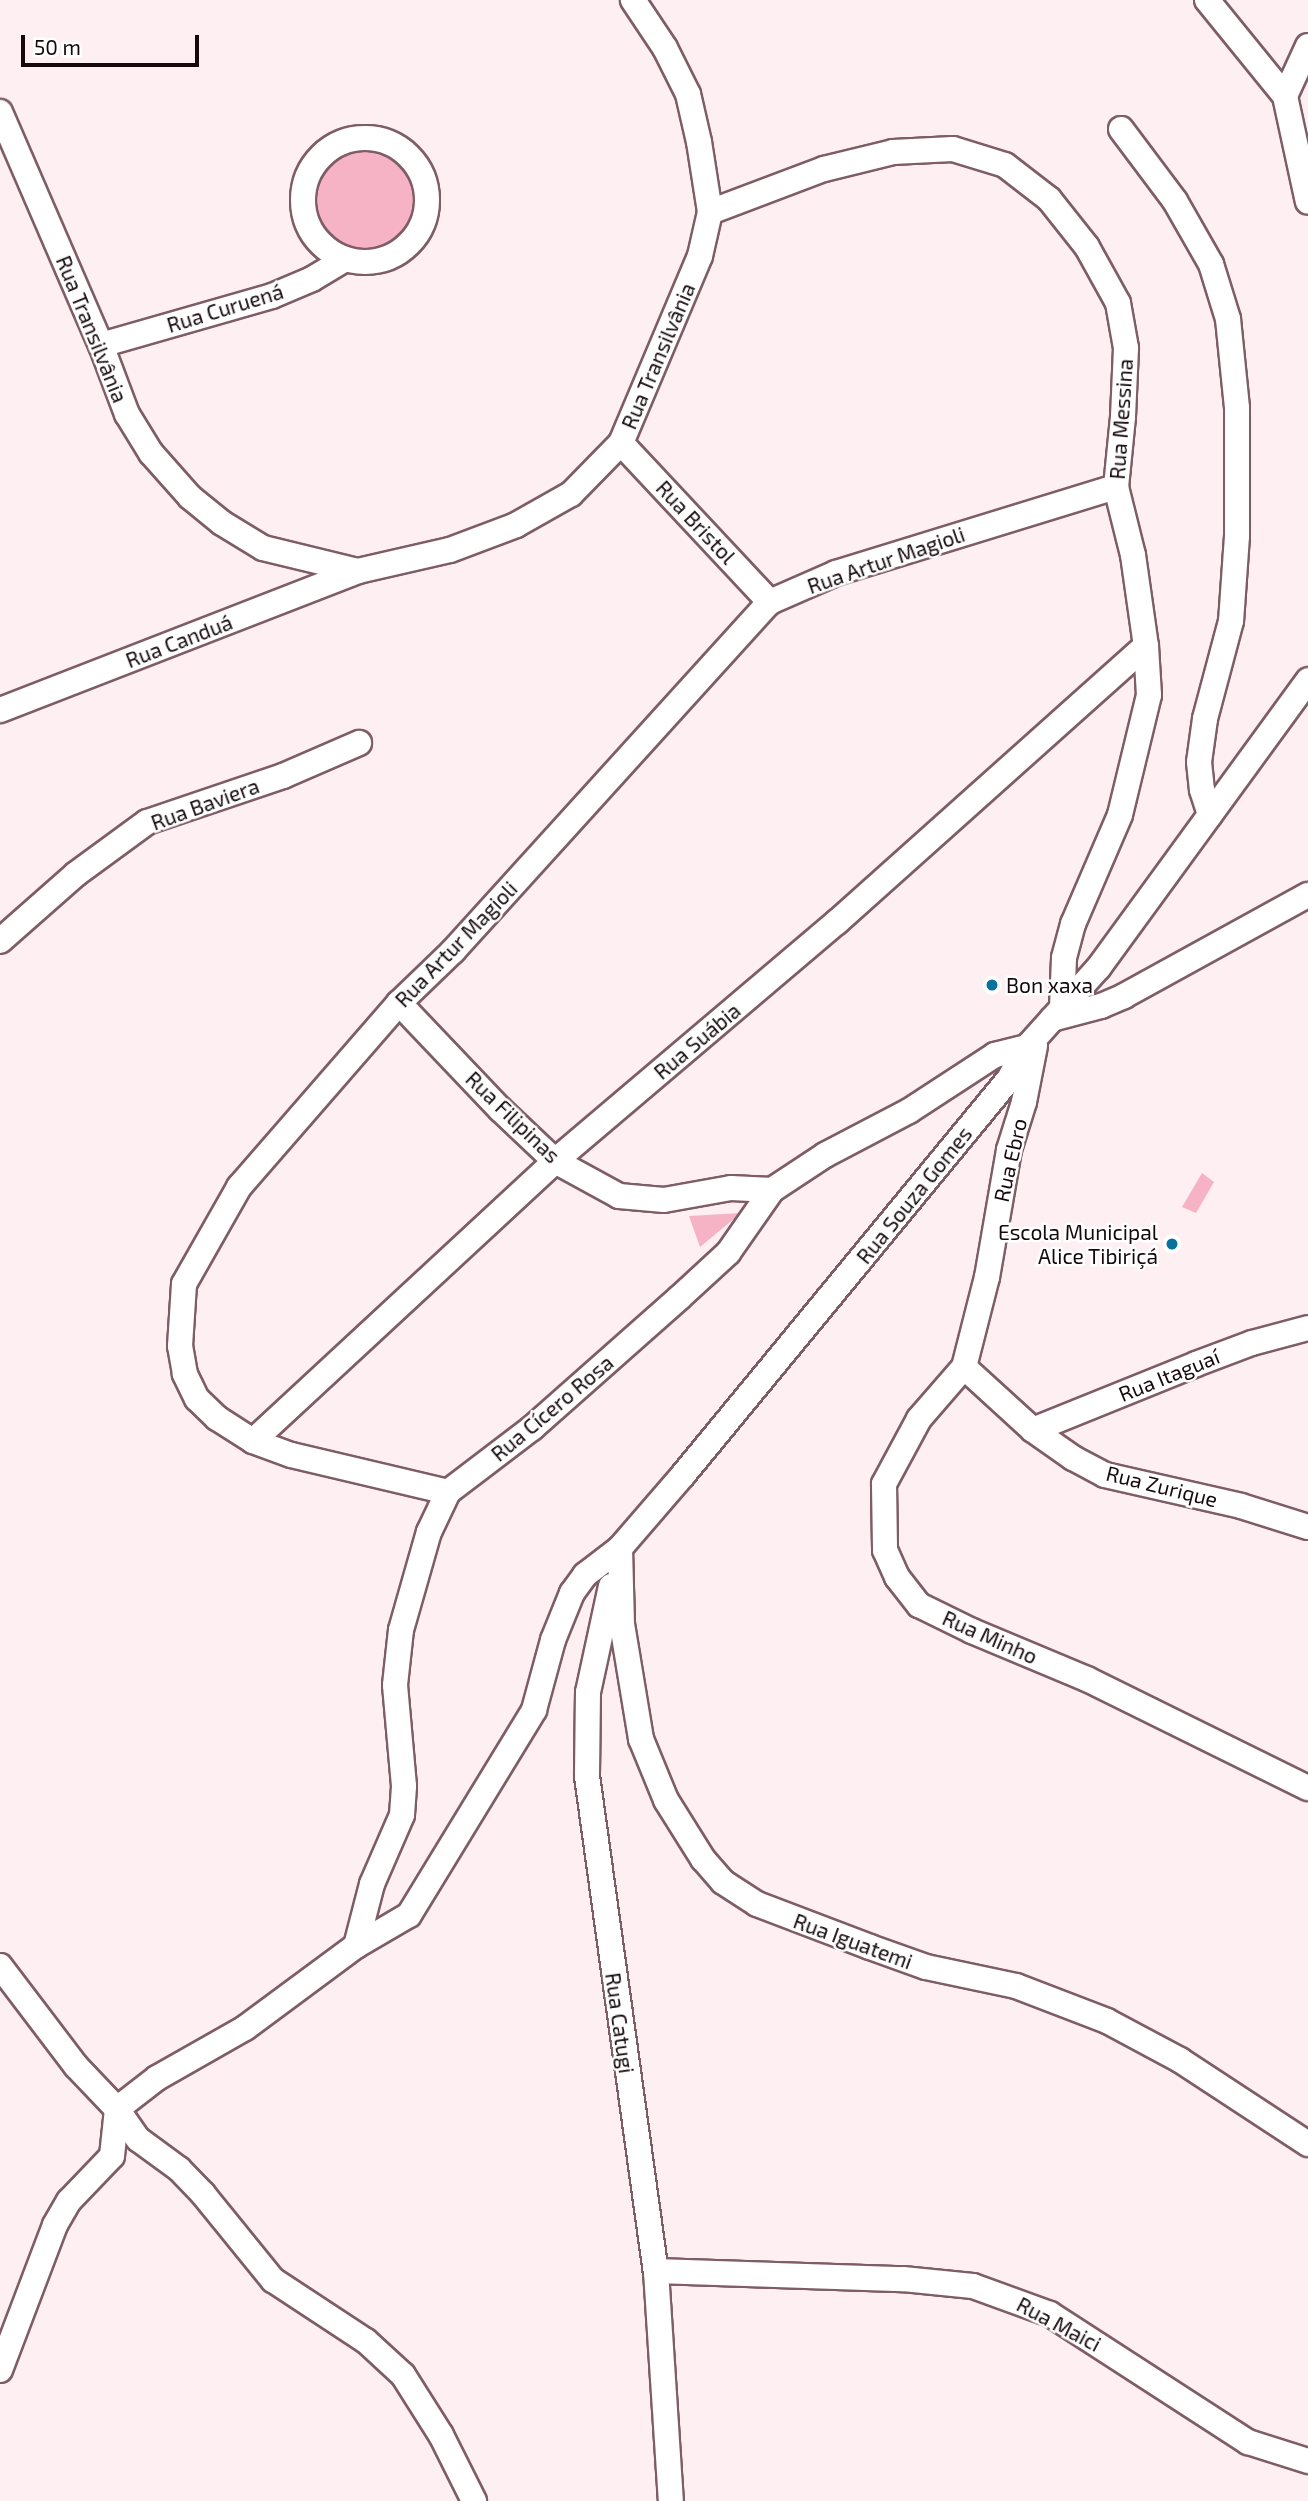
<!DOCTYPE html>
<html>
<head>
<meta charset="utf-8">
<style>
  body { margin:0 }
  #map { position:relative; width:1308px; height:2501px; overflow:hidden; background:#feeff3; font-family:"Exo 2",sans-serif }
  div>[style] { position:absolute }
  .green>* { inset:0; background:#f6b3c6 }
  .round { border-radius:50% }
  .roads { filter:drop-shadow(2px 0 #7e5d66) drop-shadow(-2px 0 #7e5d66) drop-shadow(0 2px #7e5d66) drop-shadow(0 -2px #7e5d66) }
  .minor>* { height:24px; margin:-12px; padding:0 12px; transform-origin:12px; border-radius:12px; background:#fff }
  .minor>.ring { margin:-12px; padding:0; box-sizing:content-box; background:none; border:24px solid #fff; border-radius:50% }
  .dots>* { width:19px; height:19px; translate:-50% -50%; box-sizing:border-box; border:4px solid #fff; border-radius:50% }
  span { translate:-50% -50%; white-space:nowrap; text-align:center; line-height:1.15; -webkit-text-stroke:5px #fff; paint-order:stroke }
  .street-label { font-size:21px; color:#15090d }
  .poi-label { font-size:21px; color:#15090d }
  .left { translate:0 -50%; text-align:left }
  .right { translate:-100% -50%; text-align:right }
  .scale { position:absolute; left:21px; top:35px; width:178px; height:32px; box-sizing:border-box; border:4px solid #15090d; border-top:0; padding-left:9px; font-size:21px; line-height:24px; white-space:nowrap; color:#15090d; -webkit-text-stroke:5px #fff; paint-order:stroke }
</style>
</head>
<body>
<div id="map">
  <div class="green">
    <div class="round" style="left:310px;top:144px;width:112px;height:112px"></div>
    <div style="clip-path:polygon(1202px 1173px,1214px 1182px,1196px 1213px,1182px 1207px)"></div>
    <div style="clip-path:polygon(741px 1213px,700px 1247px,689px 1216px)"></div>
  </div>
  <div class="roads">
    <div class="minor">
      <div style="left:1207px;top:0;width:124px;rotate:50.9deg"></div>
      <div style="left:1285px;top:96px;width:108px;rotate:77.8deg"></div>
      <div style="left:1285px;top:96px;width:55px;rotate:-65.3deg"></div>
      <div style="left:0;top:112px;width:254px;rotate:66.6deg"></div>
      <div style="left:101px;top:345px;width:74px;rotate:69.4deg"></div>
      <div style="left:127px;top:414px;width:46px;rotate:58.4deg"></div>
      <div style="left:151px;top:453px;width:59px;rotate:48.4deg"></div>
      <div style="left:190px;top:497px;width:41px;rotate:39.1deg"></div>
      <div style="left:222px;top:523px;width:48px;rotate:31.4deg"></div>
      <div style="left:263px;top:548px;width:98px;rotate:13.6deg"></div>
      <div style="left:358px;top:571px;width:94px;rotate:-12.9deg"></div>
      <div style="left:450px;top:550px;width:71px;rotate:-20.7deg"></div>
      <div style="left:516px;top:525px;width:63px;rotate:-29.4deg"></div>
      <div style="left:571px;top:494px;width:71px;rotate:-45.6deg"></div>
      <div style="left:621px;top:443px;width:203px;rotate:-67.1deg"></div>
      <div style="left:700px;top:256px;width:45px;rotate:-77.2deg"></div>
      <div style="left:710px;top:212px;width:71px;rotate:-98.9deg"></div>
      <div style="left:699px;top:142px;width:49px;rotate:-102.9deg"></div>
      <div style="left:688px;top:94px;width:51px;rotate:-116.6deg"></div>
      <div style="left:665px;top:48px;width:58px;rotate:-123.7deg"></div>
      <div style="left:1121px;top:129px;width:90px;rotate:53.1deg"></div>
      <div style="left:1175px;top:201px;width:73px;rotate:60.3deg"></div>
      <div style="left:1211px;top:264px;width:58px;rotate:72.8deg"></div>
      <div style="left:1228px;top:319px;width:89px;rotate:84.2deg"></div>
      <div style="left:1237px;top:408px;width:128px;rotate:90deg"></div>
      <div style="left:1237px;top:536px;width:85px;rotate:94deg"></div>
      <div style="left:1231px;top:621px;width:101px;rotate:104.9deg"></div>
      <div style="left:1205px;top:719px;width:43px;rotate:97.9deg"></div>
      <div style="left:1199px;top:762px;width:28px;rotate:84deg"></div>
      <div style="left:1202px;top:790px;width:26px;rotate:72deg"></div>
      <div class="ring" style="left:303px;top:138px;width:100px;height:100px"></div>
      <div style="left:710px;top:212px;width:122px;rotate:-20.7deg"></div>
      <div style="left:824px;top:169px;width:71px;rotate:-13.8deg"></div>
      <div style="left:893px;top:152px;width:60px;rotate:-2.9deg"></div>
      <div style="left:953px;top:149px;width:54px;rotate:17.1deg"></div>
      <div style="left:1005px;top:165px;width:56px;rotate:37.7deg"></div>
      <div style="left:1049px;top:199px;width:61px;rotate:51.6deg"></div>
      <div style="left:1087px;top:247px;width:64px;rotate:61deg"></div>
      <div style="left:1118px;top:303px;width:46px;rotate:79.9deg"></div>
      <div style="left:1126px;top:348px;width:69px;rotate:92.5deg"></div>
      <div style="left:1123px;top:417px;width:70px;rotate:95.7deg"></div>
      <div style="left:1116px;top:487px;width:70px;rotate:76deg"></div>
      <div style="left:1133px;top:555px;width:92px;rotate:81.9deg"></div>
      <div style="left:1146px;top:646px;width:49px;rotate:86.5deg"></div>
      <div style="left:1149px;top:695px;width:123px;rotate:103.6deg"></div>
      <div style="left:1120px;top:815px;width:119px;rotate:113.3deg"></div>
      <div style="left:1073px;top:924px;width:35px;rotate:105deg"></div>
      <div style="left:1064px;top:958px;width:50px;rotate:92.3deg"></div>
      <div style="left:101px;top:345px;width:178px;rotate:-16deg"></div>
      <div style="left:272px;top:296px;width:43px;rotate:-23deg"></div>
      <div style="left:312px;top:279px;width:37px;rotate:-31deg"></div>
      <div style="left:621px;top:443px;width:218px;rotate:46.9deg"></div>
      <div style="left:0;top:710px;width:384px;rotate:-21.2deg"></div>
      <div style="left:0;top:941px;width:101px;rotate:-41.4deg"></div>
      <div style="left:76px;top:874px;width:88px;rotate:-36.2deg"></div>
      <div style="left:147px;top:822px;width:144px;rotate:-18.7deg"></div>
      <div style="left:283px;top:776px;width:83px;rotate:-23.5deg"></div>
      <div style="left:399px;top:1003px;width:146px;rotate:46.4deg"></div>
      <div style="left:500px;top:1109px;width:76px;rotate:43.4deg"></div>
      <div style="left:555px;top:1161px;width:73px;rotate:28.7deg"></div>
      <div style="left:619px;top:1196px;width:45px;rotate:5.1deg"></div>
      <div style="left:664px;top:1200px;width:68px;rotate:-10.2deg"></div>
      <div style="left:731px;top:1188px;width:41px;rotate:2.8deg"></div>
      <div style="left:1052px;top:1019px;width:51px;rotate:-14.9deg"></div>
      <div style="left:1101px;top:1006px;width:25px;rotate:-23deg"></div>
      <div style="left:1124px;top:996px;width:210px;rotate:-28.8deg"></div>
      <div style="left:1035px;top:1046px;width:57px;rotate:101.1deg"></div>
      <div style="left:1024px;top:1102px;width:50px;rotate:107.4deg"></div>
      <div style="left:1009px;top:1150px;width:129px;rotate:99.8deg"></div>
      <div style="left:987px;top:1277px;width:93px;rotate:104.3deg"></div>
      <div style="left:964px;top:1367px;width:69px;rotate:130.9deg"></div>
      <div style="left:919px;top:1419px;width:74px;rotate:118.3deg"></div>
      <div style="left:884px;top:1484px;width:66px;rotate:89.1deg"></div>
      <div style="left:885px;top:1550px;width:30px;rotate:66deg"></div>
      <div style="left:897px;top:1577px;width:36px;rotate:52deg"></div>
      <div style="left:919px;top:1605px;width:59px;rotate:26.1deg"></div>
      <div style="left:972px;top:1631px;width:125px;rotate:22.7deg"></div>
      <div style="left:1087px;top:1679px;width:246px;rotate:26.3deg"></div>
      <div style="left:964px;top:1367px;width:93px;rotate:42.4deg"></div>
      <div style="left:1033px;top:1430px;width:49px;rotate:35deg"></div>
      <div style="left:1073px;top:1458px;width:36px;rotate:28deg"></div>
      <div style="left:1105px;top:1475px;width:139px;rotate:12.8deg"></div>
      <div style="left:1241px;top:1506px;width:70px;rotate:17.4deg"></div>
      <div style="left:1033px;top:1430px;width:176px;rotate:-22deg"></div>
      <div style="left:1196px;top:1364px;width:60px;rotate:-20.6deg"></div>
      <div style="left:1252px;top:1343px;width:58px;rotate:-15deg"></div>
      <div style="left:253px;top:1441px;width:412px;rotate:-42.8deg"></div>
      <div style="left:555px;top:1161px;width:370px;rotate:-40.3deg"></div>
      <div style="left:837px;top:922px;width:414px;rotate:-41.8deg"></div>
      <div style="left:448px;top:1492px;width:161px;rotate:-166.7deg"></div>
      <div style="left:291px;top:1455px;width:40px;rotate:-159.8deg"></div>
      <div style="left:253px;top:1441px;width:43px;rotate:-147.4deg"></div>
      <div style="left:217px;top:1418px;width:28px;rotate:-136deg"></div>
      <div style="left:197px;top:1399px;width:28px;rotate:-116deg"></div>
      <div style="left:185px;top:1374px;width:28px;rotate:-100deg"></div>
      <div style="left:180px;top:1346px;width:62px;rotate:-86.3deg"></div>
      <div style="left:184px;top:1284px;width:112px;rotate:-60.4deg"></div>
      <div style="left:239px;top:1187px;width:244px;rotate:-49deg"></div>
      <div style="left:399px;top:1003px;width:75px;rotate:-43.9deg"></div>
      <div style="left:453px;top:951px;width:471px;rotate:-47.8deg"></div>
      <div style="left:770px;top:602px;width:72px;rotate:-23.7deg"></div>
      <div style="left:836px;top:573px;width:293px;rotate:-17.1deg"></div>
      <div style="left:620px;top:1548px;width:76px;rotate:88.5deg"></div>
      <div style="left:622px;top:1624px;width:117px;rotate:80.6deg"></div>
      <div style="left:641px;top:1739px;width:66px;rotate:67.7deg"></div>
      <div style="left:666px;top:1800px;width:70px;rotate:57.9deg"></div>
      <div style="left:703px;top:1859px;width:30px;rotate:49deg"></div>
      <div style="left:723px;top:1882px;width:40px;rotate:32.9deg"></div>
      <div style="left:757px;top:1904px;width:121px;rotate:20.8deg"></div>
      <div style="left:870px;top:1947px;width:59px;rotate:19.7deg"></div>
      <div style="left:926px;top:1967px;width:92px;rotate:11.9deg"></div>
      <div style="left:1016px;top:1986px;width:97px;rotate:21deg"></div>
      <div style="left:1107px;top:2021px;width:83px;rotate:28.1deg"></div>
      <div style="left:1180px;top:2060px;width:153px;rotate:33.3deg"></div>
      <div style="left:611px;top:1586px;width:108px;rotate:102.2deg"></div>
      <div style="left:588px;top:1692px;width:84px;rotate:90.7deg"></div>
      <div style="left:587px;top:1776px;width:500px;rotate:82.1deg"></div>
      <div style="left:656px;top:2271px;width:230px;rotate:86.3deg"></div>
      <div style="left:356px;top:1946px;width:64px;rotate:-75.5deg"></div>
      <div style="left:372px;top:1884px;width:75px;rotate:-66.5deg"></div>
      <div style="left:402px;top:1815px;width:29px;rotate:-86deg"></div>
      <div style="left:404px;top:1786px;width:101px;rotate:-95.1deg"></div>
      <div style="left:395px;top:1685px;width:55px;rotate:-83.8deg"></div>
      <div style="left:401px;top:1630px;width:102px;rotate:-74.1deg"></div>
      <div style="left:429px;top:1532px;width:44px;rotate:-64.6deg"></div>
      <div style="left:448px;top:1492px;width:106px;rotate:-37.3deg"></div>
      <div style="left:532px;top:1428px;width:196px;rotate:-41.5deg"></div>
      <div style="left:679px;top:1298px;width:67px;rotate:-42.6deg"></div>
      <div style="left:728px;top:1253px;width:77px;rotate:-55.1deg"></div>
      <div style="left:772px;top:1190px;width:64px;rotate:-33.4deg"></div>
      <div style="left:825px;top:1155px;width:95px;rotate:-27.6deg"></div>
      <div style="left:909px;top:1111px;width:103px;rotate:-33.1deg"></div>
      <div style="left:995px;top:1055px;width:33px;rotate:-14deg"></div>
      <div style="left:0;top:1966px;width:126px;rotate:52.8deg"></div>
      <div style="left:76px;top:2066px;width:59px;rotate:46.4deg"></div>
      <div style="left:117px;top:2109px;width:51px;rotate:-37.8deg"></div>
      <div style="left:157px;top:2078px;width:101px;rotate:-29.6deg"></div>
      <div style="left:245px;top:2028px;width:138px;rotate:-36.5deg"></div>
      <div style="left:356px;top:1946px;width:61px;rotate:-30.3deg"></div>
      <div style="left:409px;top:1915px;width:240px;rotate:-58.6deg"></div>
      <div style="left:534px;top:1710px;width:73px;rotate:-74.8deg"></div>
      <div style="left:553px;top:1640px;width:51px;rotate:-68deg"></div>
      <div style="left:572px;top:1593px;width:22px;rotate:-54deg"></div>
      <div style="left:585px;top:1575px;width:44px;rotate:-37.6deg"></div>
      <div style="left:620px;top:1548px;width:96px;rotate:-49.2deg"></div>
      <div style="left:683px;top:1475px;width:513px;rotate:-50.54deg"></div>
      <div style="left:1009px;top:1079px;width:37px;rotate:-61deg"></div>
      <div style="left:1027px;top:1047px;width:108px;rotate:-48deg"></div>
      <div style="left:1099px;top:967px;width:355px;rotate:-53.9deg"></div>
      <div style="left:117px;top:2109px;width:37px;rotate:55deg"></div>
      <div style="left:138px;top:2139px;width:51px;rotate:36.2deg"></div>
      <div style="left:179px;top:2169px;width:35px;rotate:46deg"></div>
      <div style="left:203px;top:2194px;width:111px;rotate:50.9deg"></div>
      <div style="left:273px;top:2280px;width:111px;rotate:33.3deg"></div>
      <div style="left:366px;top:2341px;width:50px;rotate:42.6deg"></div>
      <div style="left:403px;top:2375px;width:71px;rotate:57.7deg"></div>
      <div style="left:441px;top:2435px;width:74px;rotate:63.4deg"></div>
      <div style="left:656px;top:2271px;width:247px;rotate:1.9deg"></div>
      <div style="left:903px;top:2279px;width:70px;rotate:5.7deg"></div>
      <div style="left:973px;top:2286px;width:82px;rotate:20deg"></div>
      <div style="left:1050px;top:2314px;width:236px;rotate:32.9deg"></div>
      <div style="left:1248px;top:2442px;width:63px;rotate:17.6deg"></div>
      <div style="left:0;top:2370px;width:155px;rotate:-69.2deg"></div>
      <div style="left:55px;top:2225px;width:28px;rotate:-60deg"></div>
      <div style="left:69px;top:2201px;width:62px;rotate:-46.3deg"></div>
      <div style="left:112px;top:2156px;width:47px;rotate:-83.9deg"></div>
    </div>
  </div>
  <div class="dots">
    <div style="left:992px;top:985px;background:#09719e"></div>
    <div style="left:1172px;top:1244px;background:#09719e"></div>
  </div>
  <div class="street-label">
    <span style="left:225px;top:308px;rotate:-17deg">Rua Curuená</span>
    <span style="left:92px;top:329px;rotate:68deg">Rua Transilvânia</span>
    <span style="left:658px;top:356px;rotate:-67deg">Rua Transilvânia</span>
    <span style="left:1121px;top:419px;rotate:-86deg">Rua Messina</span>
    <span style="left:696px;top:522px;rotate:47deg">Rua Bristol</span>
    <span style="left:886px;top:560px;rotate:-19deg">Rua Artur Magioli</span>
    <span style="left:179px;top:641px;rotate:-21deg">Rua Canduá</span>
    <span style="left:205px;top:804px;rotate:-20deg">Rua Baviera</span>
    <span style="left:456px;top:944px;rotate:-46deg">Rua Artur Magioli</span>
    <span style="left:697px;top:1041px;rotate:-40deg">Rua Suábia</span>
    <span style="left:513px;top:1117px;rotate:44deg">Rua Filipinas</span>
    <span style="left:1010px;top:1160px;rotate:-77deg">Rua Ebro</span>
    <span style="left:914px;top:1195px;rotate:-51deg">Rua Souza Gomes</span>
    <span style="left:1169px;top:1375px;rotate:-22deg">Rua Itaguaí</span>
    <span style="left:552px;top:1408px;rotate:-40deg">Rua Cícero Rosa</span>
    <span style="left:1162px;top:1486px;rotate:14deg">Rua Zurique</span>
    <span style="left:990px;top:1637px;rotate:24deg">Rua Minho</span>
    <span style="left:853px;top:1941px;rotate:20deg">Rua Iguatemi</span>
    <span style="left:620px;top:2023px;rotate:82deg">Rua Catugi</span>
    <span style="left:1059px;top:2324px;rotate:28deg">Rua Maici</span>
  </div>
  <div class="poi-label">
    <span class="left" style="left:1006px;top:985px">Bon xaxa</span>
    <span class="right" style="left:1158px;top:1244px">Escola Municipal<br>Alice Tibiriçá</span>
  </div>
  <div class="scale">50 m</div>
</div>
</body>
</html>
